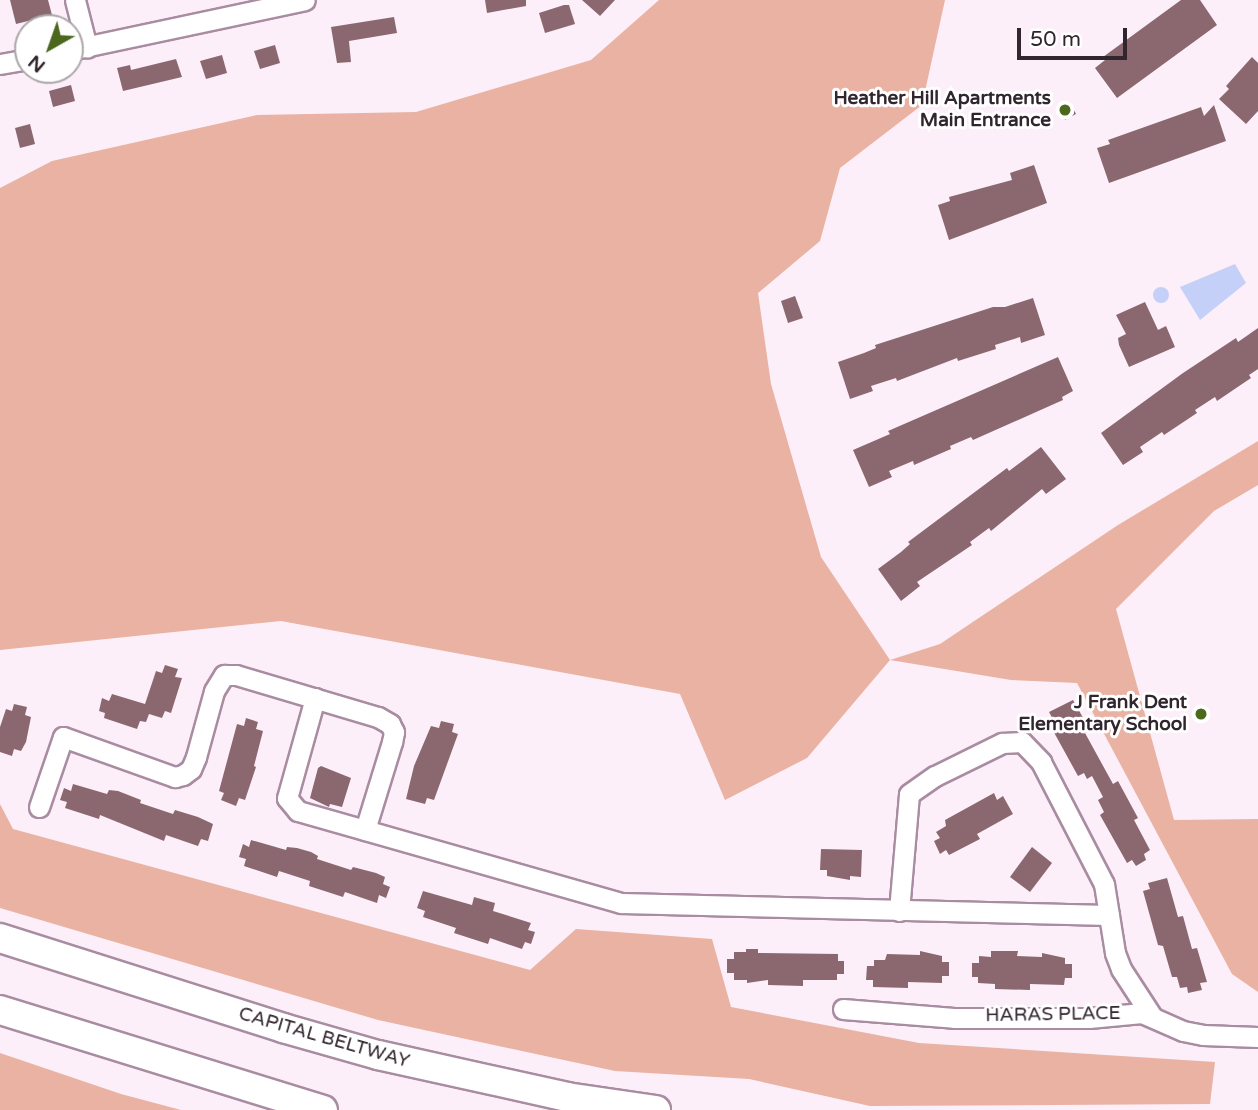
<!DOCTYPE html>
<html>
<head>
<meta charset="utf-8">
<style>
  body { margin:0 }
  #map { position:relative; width:1258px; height:1110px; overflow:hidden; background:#fceff9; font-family:"Varela Round",sans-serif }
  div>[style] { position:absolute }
  .green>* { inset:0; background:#e9b2a2 }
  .water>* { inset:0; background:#c5d0f9 }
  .round { border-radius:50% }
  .building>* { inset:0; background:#8b686f }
  .roads { filter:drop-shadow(2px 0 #a98ca2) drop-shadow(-2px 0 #a98ca2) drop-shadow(0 2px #a98ca2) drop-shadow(0 -2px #a98ca2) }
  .minor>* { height:19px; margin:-9.5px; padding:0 9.5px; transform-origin:9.5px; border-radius:9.5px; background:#fff }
  .highway>* { height:28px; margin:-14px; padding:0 14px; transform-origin:14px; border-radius:14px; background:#fff }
  .dots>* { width:19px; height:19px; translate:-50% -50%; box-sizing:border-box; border:4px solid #fff; border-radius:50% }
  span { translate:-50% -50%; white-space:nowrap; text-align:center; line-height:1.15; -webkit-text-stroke:6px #fff; paint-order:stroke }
  .poi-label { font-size:19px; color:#31252e; font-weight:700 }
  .right { translate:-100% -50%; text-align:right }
  .street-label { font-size:19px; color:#31252e }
  .north { position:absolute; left:14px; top:14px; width:70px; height:70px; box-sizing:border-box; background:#fff; border:2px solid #ada8ab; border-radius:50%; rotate:220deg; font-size:19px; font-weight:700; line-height:28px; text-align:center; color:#31252e }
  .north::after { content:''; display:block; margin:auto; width:24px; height:32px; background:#4b681d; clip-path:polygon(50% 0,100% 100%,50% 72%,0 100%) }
  .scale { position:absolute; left:1017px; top:28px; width:110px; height:32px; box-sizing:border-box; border:4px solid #31252e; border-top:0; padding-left:9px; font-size:21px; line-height:24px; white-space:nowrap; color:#31252e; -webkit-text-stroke:5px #fff; paint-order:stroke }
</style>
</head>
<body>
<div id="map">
  <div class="green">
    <div style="clip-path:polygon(659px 0,945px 0,922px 105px,840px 168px,820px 241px,758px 293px,771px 384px,821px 557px,890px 660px,940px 644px,1118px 525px,1258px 441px,1258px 485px,1214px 511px,1116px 609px,1174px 820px,1258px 819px,1258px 992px,1232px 974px,1077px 683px,1011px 680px,890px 660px,807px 758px,725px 800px,680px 694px,281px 621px,0 650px,0 188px,52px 161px,257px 115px,416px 112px,591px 60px)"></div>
    <div style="clip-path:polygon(0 804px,13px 829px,530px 970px,576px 929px,712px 939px,731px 1007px,919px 1043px,1215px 1062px,1210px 1104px,870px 1106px,749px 1079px,615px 1071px,378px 1020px,0 908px)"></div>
    <div style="clip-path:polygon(0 1053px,121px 1094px,181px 1110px,0 1110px)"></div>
  </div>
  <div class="water">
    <div style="clip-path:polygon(1235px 264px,1246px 283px,1200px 320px,1180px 287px)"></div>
    <div class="round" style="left:1153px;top:287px;width:16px;height:16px"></div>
  </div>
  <div class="building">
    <div style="clip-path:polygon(10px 0,48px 0,52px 15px,16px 24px)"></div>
    <div style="clip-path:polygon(485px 0,526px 0,526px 6px,487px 13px)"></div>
    <div style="clip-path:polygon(582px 0,615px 0,600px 16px)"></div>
    <div style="clip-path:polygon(1181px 0,1200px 0,1217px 25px,1117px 98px,1095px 68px,1105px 60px,1103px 57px)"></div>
    <div style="clip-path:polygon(564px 5px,569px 5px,575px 24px,545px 33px,539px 13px)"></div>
    <div style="clip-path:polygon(394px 17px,397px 33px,349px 41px,351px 62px,337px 63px,331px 27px)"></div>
    <div style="clip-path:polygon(275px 45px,280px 63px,260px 69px,254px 51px)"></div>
    <div style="clip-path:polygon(222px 55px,227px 73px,206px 79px,200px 61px)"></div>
    <div style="clip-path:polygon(1252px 57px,1258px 63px,1258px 111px,1246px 124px,1219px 99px,1229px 89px,1226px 86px)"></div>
    <div style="clip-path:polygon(176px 59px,182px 77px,123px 91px,117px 68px,130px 65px,131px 70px)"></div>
    <div style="clip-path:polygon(71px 85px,75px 101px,53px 107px,49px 91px)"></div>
    <div style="clip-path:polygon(1070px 102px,1076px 114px,1065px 120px,1059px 108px)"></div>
    <div style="clip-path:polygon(1214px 105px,1226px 141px,1109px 183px,1097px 148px,1110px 144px,1108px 140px,1201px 107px,1204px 116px)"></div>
    <div style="clip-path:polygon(30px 124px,35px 144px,20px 148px,15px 128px)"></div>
    <div style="clip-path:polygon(1034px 165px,1047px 203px,949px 240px,938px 205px,950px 201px,949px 197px,1012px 180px,1010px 173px)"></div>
    <div style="clip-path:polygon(795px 296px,803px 318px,788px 323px,781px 301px)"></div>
    <div style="clip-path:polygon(1033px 298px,1045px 335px,1021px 343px,1020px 337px,995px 345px,996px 349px,958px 361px,957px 358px,897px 381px,896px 378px,871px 386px,873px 391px,850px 399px,838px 362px,864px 353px,876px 348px,875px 345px,993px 307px,1005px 307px)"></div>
    <div style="clip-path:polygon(1145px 302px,1158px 330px,1166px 326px,1175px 347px,1129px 367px,1119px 345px,1118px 338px,1126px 334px,1116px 315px)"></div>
    <div style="clip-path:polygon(1258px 328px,1258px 369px,1249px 375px,1251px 378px,1217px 401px,1215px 397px,1195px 410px,1197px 413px,1164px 435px,1162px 432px,1140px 447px,1143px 452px,1123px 465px,1101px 433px,1183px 373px,1236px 338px,1238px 342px)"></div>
    <div style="clip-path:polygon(1058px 357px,1073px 391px,1062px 397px,1063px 400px,973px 440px,971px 437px,950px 446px,951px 449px,914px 465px,913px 461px,889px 471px,892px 477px,869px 487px,853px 450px,890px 434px,888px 431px)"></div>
    <div style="clip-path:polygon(1041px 447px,1066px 479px,1046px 494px,1042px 489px,991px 531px,989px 528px,970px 542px,972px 545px,917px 582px,920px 586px,901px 601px,878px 569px,901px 552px,910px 544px,908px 542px,1007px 468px,1009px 471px)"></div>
    <div style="clip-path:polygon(165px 665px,178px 669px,175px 677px,182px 678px,171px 713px,165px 711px,162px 718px,149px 714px,146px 722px,140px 721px,137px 729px,104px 718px,105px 713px,99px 711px,102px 698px,109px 701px,112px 694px,145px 704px,156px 671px,162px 673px)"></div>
    <div style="clip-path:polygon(1073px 700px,1090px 730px,1085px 733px,1113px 784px,1118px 781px,1138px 818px,1134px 820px,1150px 850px,1144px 854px,1146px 860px,1136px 866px,1132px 860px,1127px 863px,1100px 815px,1104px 812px,1098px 800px,1103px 797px,1092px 776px,1087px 779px,1084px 773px,1078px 776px,1051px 727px,1056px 725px,1049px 712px)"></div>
    <div style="clip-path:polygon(14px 704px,27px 707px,25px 715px,31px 717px,26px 742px,21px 751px,14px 749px,12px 756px,0 752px,0 727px,6px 709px,12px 711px)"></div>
    <div style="clip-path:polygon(246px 718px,258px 722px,256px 729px,263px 731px,254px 766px,256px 767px,245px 800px,239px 798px,236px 806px,221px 800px,224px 793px,219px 791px,237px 724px,244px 726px)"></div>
    <div style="clip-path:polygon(441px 721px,454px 724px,452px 732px,458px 734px,434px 800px,427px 798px,425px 804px,406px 799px,414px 766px,431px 726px,439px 728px)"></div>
    <div style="clip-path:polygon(321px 766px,351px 778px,342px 807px,330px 804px,329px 807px,310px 798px,318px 768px)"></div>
    <div style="clip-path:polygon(73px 784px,107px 794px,109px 790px,118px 791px,141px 800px,140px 803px,173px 814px,175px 810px,198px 817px,213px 824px,208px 841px,201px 839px,198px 846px,166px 835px,164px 841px,100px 815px,99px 819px,65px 808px,67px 802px,60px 800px,64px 788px,71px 791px)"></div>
    <div style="clip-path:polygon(994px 793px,997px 800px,1003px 796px,1013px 814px,977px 834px,980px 839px,949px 855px,946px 850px,940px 854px,934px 841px,940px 838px,936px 832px,946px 826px,945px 820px)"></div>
    <div style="clip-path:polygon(251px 840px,286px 850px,287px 847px,297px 848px,311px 852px,318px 856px,317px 859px,351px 870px,353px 867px,376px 873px,385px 877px,383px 884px,390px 887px,386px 898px,379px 895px,377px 903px,345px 892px,343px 897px,309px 886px,310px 881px,279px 871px,277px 877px,244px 866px,246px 859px,239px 857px,243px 844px,249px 847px)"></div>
    <div style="clip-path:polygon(1032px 847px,1052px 863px,1030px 892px,1010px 877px)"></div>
    <div style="clip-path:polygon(821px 849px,862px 850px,861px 877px,850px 876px,850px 880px,827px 876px,827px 870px,820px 870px)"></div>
    <div style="clip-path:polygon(1167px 878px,1178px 917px,1183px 916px,1192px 949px,1197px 948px,1207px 982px,1200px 983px,1202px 990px,1188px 993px,1187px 987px,1180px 988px,1177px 977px,1172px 977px,1163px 946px,1158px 945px,1143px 891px,1150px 889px,1148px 883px)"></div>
    <div style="clip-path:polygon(423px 891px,472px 905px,474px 897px,495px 903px,493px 911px,531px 923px,528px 930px,535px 932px,531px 944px,525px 942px,522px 949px,490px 938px,488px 944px,454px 933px,456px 928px,423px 917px,425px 911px,417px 908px)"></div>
    <div style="clip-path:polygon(746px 949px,758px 949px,758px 953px,838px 954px,838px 961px,844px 961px,844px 974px,837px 974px,837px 980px,803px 980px,803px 986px,768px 985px,768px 980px,747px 983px,747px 980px,734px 980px,734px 973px,727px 973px,727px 959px,734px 959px,734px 952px,746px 952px)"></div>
    <div style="clip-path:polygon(920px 951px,942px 956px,942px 962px,949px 962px,949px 976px,942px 976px,942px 983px,908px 982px,908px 988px,873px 987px,873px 980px,866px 980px,867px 966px,874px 966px,874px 960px,885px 960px,887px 954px,920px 955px)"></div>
    <div style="clip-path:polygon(991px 951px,1018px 951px,1017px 956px,1042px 957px,1042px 953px,1065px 958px,1065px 964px,1072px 964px,1072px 978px,1065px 978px,1064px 985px,1030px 984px,1030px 990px,995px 989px,995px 984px,978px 983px,978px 977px,972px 977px,972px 963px,979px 963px,979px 956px,991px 957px)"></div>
  </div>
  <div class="roads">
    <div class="minor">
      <div style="left:75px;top:0;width:49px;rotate:75.7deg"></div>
      <div style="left:70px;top:50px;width:240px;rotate:-12deg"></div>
      <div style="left:0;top:64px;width:28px;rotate:-10deg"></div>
      <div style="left:315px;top:698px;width:104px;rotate:105.6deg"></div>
      <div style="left:287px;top:798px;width:17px;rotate:50deg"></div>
      <div style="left:298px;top:811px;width:336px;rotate:15.9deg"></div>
      <div style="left:621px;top:903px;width:488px;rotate:1.4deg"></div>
      <div style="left:39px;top:807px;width:74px;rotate:-71.1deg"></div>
      <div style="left:63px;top:737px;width:119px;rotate:19.7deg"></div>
      <div style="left:175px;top:777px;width:8px;rotate:-14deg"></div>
      <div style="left:183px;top:775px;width:10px;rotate:-37deg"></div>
      <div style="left:191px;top:769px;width:13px;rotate:-67deg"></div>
      <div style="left:196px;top:757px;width:68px;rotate:-74.7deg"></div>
      <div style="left:214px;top:691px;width:19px;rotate:-58deg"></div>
      <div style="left:224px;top:675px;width:12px"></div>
      <div style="left:236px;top:675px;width:148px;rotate:16.5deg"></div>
      <div style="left:378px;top:717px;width:14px;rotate:30deg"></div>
      <div style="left:390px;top:724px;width:9px;rotate:63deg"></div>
      <div style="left:394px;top:732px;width:10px;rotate:101deg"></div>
      <div style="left:392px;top:742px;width:92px;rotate:107.1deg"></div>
      <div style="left:899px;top:911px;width:117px;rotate:-85.1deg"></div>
      <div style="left:909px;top:794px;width:32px;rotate:-35deg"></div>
      <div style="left:935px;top:776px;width:75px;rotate:-26.2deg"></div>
      <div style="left:1002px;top:743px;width:20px;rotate:-3deg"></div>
      <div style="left:1022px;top:742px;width:28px;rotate:46deg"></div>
      <div style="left:1041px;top:762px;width:137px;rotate:62.7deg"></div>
      <div style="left:1104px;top:884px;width:70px;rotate:80.9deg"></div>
      <div style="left:1115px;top:953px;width:17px;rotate:69deg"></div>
      <div style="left:1121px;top:969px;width:55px;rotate:56.9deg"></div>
      <div style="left:843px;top:1009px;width:111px;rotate:4.6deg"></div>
      <div style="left:954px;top:1018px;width:135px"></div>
      <div style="left:1089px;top:1018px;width:53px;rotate:-5.4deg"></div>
      <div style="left:1142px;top:1013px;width:45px;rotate:23.7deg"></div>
      <div style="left:1183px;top:1031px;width:20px;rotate:11deg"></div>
      <div style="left:1203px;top:1035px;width:55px;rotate:2.1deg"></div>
    </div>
    <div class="highway">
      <div style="left:0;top:938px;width:297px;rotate:17.6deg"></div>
      <div style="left:283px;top:1028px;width:99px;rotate:15.9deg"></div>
      <div style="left:378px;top:1055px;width:194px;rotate:12.5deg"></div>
      <div style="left:567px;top:1097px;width:90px;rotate:8.3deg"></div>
      <div style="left:0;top:1010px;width:338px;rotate:17.2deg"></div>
    </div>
  </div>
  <div class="dots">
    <div style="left:1065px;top:110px;background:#4b681d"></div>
    <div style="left:1201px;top:714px;background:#4b681d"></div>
  </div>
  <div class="poi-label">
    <span class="right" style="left:1051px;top:110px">Heather Hill Apartments<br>Main Entrance</span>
    <span class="right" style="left:1187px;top:714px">J Frank Dent<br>Elementary School</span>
  </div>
  <div class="street-label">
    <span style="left:1053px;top:1015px;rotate:-1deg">HARAS PLACE</span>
    <span style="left:324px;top:1038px;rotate:16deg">CAPITAL BELTWAY</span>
  </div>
  <div class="north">N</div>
  <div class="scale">50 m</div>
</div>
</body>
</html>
